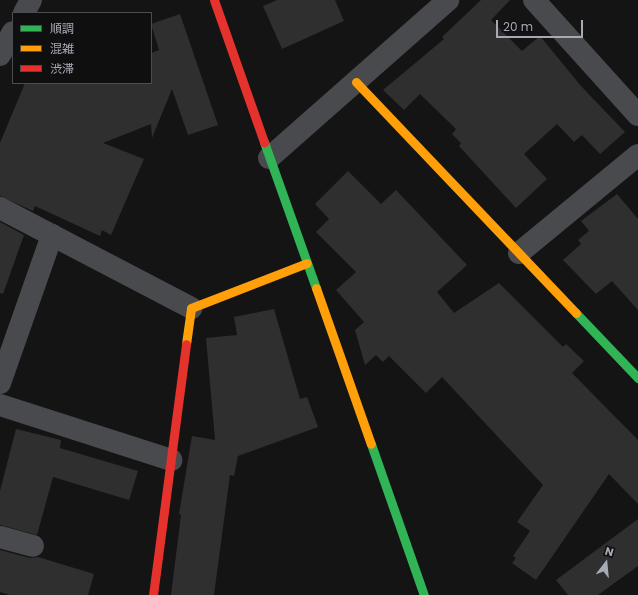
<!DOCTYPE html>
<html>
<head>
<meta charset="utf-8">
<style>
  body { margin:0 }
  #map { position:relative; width:638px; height:595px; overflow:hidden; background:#141415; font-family:Poppins,"Noto Sans JP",sans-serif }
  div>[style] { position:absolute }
  .building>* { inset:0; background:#2f2f30 }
  .street>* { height:22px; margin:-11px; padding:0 11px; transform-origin:11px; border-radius:11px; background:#494a4e }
  .fast>* { height:9px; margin:-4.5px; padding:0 4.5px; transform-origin:4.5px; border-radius:4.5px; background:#30b455 }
  .slow>* { height:9px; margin:-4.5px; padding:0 4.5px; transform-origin:4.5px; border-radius:4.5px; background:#ff9f0a }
  .jam>* { height:9px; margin:-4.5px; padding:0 4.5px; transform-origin:4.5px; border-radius:4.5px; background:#e5322d }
  span { translate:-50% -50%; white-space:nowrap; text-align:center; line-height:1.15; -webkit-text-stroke:3px #0f0f10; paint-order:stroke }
  .legend { position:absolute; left:12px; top:12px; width:140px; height:72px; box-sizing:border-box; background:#0f0f10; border:1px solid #4c4d52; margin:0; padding:5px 7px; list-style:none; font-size:12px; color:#a7aab4 }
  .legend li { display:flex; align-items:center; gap:8px; height:20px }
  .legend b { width:20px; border:1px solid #4c4d52 }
  .north { position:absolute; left:586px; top:543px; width:40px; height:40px; -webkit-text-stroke:3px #0f0f10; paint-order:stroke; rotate:16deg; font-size:11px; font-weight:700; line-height:16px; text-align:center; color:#a7aab4 }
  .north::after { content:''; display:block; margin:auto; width:14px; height:18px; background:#a7aab4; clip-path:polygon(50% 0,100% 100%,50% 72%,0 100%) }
  .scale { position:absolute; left:496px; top:20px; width:87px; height:18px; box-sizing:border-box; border:2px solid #a7aab4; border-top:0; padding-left:5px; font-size:12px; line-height:14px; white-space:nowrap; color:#a7aab4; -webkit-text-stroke:3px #0f0f10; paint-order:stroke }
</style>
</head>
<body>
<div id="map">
  <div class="building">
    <div style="clip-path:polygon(277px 0,335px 0,344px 21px,282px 49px,263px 6px)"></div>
    <div style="clip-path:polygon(481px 0,510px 0,491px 20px,522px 51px,540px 36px,581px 86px,625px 132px,600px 154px,582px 135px,574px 142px,557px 124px,524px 154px,547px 179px,516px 208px,459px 146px,461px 143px,452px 134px,456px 129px,420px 94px,404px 110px,383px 90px,444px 39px,442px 37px)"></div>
    <div style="clip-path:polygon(180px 14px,218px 125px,188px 135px,172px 89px,152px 138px,151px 124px,103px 143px,144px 159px,111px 235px,102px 230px,100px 236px,35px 206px,33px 211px,0 196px,0 143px,25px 83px,151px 83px,151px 53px,159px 50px,151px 24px)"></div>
    <div style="clip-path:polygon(348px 171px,381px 204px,396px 190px,467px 265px,437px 292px,454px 313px,499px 283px,563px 347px,566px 344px,584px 361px,572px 373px,638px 440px,638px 504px,609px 474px,536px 580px,512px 563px,516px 558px,513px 556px,530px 531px,517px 522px,543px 485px,442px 377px,426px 393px,389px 356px,383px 362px,376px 355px,365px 365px,355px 330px,364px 322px,336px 290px,356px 272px,316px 232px,329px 219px,315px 204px)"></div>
    <div style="clip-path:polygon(617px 194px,638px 219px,638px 310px,612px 281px,596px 294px,563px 260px,581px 244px,578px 240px,589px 231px,581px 221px)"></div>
    <div style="clip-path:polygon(0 222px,24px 235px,3px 294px,0 293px)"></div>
    <div style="clip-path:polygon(274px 309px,300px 399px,307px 397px,318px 427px,238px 456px,234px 476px,230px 475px,214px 595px,171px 595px,181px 515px,179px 514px,192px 436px,215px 440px,206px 338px,237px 335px,234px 317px)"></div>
    <div style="clip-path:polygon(16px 429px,61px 440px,60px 448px,138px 471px,129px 500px,53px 477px,37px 535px,0 525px,0 491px)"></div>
    <div style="clip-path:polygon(638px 519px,638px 566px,598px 595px,568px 595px,556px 580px)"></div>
    <div style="clip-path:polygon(0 550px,30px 558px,38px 557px,94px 574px,88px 595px,10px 595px,0 592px)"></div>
  </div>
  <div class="street">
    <div style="left:534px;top:0;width:155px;rotate:47.9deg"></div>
    <div style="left:24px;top:13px;width:15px;rotate:-62deg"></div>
    <div style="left:0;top:55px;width:26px;rotate:-61deg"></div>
    <div style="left:269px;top:158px;width:239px;rotate:-41.4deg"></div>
    <div style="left:0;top:208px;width:216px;rotate:27.6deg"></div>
    <div style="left:519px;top:253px;width:154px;rotate:-39.5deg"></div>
    <div style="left:0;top:383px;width:157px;rotate:-70.6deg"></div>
    <div style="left:0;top:405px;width:180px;rotate:17.8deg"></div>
    <div style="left:0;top:537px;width:34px;rotate:15deg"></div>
  </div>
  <div class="fast">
    <div style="left:264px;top:142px;width:155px;rotate:70.4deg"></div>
    <div style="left:576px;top:313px;width:90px;rotate:46.4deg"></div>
    <div style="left:371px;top:444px;width:160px;rotate:70.7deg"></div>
  </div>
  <div class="slow">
    <div style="left:356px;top:82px;width:319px;rotate:46.4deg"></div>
    <div style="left:316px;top:288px;width:165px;rotate:70.6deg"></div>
    <div style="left:186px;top:344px;width:36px;rotate:-82deg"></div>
    <div style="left:191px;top:308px;width:124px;rotate:-21.2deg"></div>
  </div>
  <div class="jam">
    <div style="left:214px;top:0;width:151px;rotate:70.6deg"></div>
    <div style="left:153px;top:595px;width:253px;rotate:-82.5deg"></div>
  </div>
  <ul class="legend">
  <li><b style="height:5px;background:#30b455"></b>順調</li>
  <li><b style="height:5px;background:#ff9f0a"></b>混雑</li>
  <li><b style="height:5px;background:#e5322d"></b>渋滞</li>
  </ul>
  <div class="north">N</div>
  <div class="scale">20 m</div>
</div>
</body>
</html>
